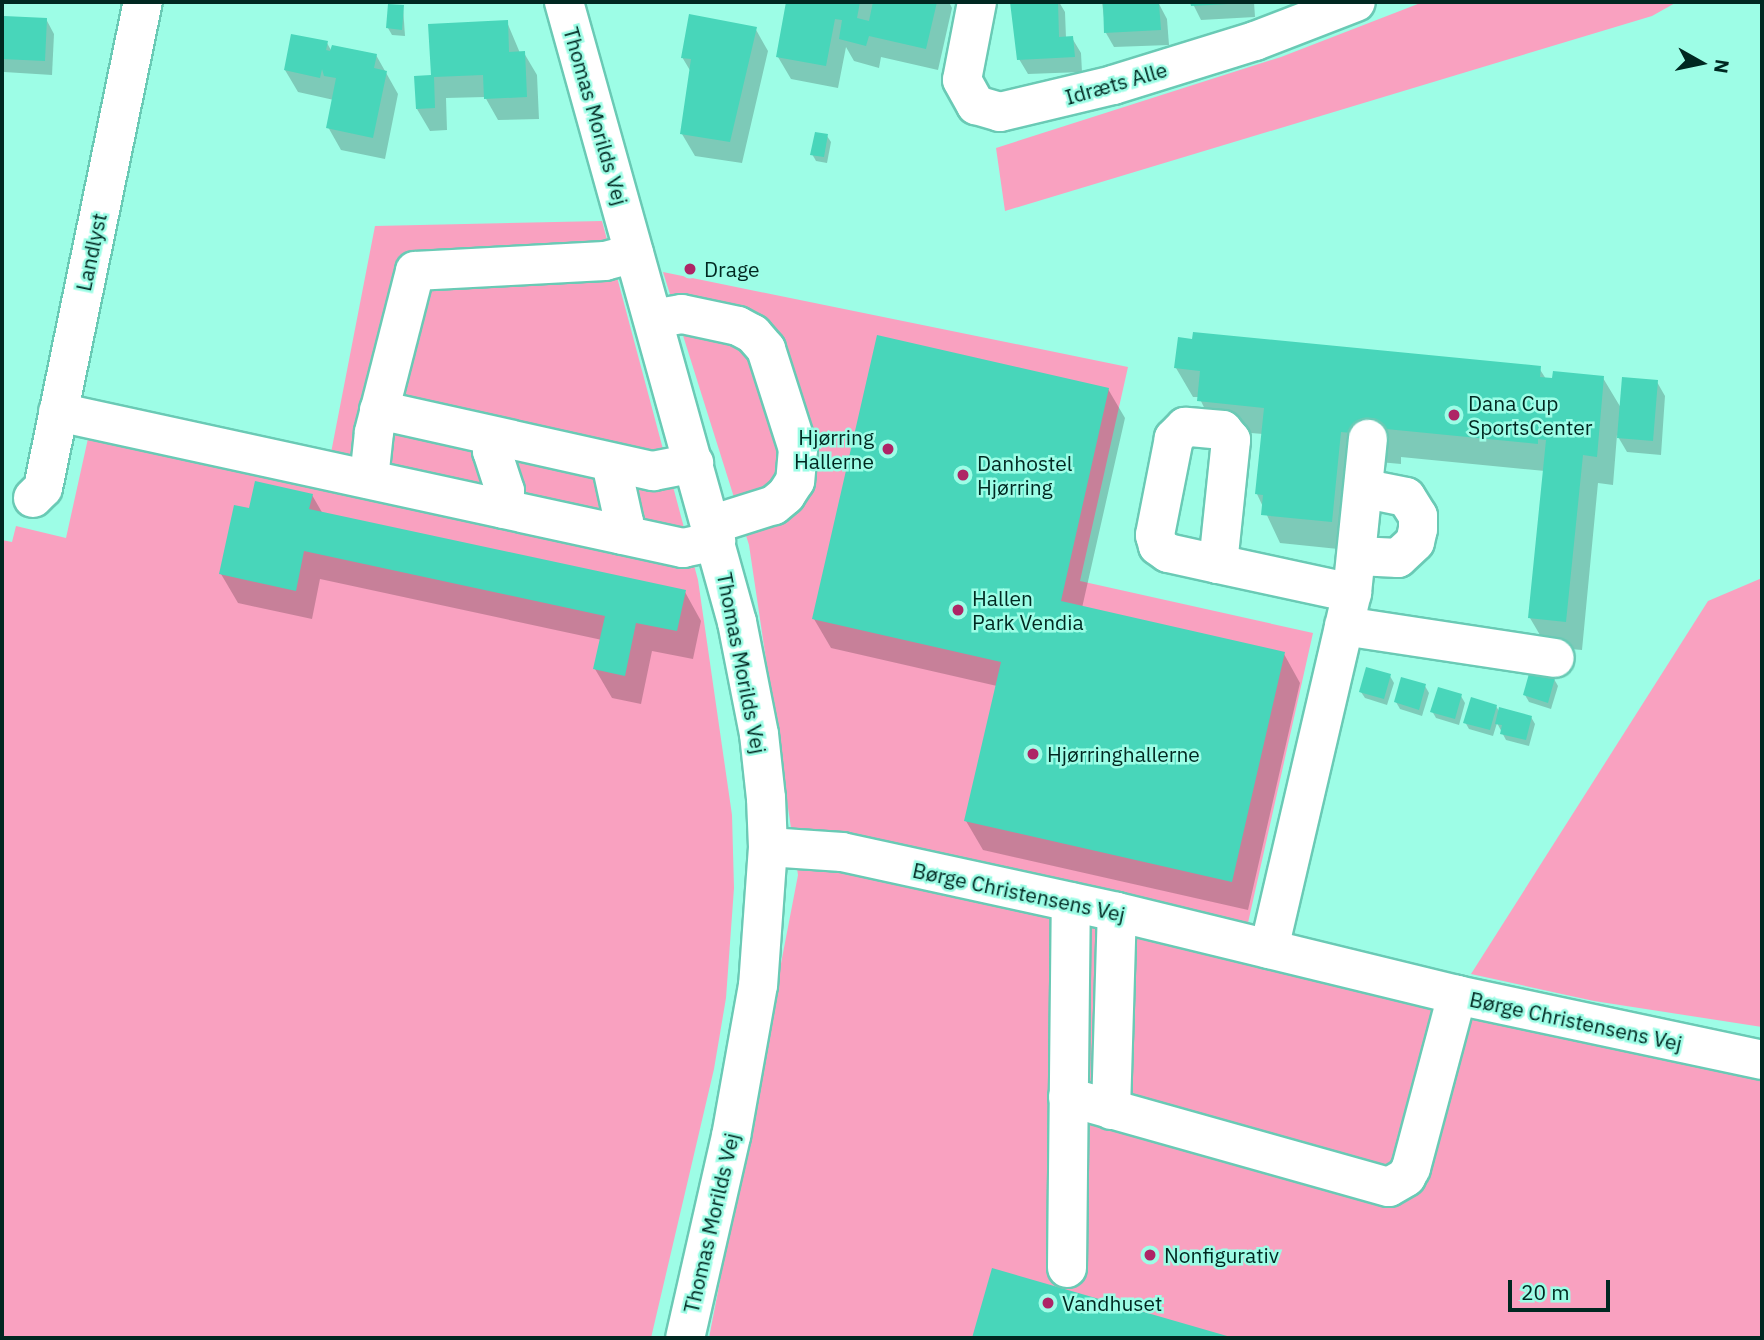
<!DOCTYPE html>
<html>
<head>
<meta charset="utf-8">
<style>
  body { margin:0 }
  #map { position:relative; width:1764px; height:1340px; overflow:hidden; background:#9dfde6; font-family:"IBM Plex Sans",sans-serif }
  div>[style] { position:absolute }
  .green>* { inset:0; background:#f9a1c0 }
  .shadow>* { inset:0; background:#0003 }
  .building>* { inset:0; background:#48d6ba }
  .roads { filter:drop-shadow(2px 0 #6acab5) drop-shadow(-2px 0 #6acab5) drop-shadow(0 2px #6acab5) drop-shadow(0 -2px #6acab5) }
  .minor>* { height:38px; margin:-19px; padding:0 19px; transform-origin:19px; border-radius:19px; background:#fff }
  .dots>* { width:19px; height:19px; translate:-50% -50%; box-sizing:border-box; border:4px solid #9dfde6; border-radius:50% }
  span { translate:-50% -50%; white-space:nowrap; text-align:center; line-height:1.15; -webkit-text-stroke:5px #9dfde6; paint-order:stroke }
  .street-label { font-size:21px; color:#002821 }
  .poi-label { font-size:21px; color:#002821 }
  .left { translate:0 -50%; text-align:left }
  .right { translate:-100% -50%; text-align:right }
  .frame { position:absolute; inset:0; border:4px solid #002821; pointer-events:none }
  .north { position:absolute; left:1666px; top:28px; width:70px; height:70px; -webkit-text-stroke:5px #9dfde6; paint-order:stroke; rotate:99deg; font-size:19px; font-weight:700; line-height:28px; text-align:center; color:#002821 }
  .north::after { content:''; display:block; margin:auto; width:24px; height:32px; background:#002821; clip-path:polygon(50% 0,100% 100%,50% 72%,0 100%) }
  .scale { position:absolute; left:1508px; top:1280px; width:102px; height:32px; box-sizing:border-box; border:4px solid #002821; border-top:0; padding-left:9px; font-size:21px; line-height:24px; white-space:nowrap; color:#002821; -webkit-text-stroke:5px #9dfde6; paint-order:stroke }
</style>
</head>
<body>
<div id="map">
  <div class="green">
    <div style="clip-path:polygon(1423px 2px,1677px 2px,1652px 16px,1005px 211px,996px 148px,1281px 57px)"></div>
    <div style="clip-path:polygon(602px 221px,698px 580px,732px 815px,734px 888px,726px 998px,714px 1069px,651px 1338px,2px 1338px,2px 540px,12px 542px,16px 526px,66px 538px,89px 434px,324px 489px,375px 226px)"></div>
    <div style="clip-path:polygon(663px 272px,1128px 367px,1080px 581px,1313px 633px,1239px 963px,1762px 1069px,1762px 1338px,709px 1338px,798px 875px,749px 545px)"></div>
    <div style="clip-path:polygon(1762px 578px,1762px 1027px,1594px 1001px,1471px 974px,1708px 601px)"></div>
  </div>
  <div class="shadow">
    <div style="clip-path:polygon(788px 2px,949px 2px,952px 8px,938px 70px,881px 57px,879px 68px,854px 61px,846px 47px,838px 88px,791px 79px,778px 57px)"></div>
    <div style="clip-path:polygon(1012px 2px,1059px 2px,1065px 12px,1066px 38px,1072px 38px,1081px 53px,1082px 72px,1028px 74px,1019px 59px)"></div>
    <div style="clip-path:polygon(1102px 2px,1159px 4px,1167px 19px,1169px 45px,1114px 47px,1106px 33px)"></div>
    <div style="clip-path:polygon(1192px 2px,1254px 2px,1255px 17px,1201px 20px)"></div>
    <div style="clip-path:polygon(403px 7px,405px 36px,392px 35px,388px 28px)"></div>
    <div style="clip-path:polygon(46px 19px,54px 34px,52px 75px,4px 72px,2px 32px)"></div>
    <div style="clip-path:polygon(507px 22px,520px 53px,524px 53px,537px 75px,539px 119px,498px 120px,485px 97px,446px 98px,447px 130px,430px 131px,417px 109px,433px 77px)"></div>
    <div style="clip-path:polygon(755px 28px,768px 51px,742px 163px,695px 156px,682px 134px,691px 72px,682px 57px)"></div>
    <div style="clip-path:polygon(327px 43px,332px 52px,376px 55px,398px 94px,385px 159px,341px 150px,328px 127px,334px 100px,298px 92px,285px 70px)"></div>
    <div style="clip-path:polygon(827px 136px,831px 142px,827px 163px,816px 161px,812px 154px)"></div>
    <div style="clip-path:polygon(1176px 368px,1539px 368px,1546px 379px,1603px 378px,1621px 408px,1657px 382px,1665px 396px,1661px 455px,1627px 452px,1617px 435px,1613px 485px,1598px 483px,1582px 650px,1547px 647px,1530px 618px,1545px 471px,1401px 457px,1401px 464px,1357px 460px,1348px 550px,1280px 543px,1257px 494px,1263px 434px,1215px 430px,1199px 397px,1193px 397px)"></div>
    <div style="clip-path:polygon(1108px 389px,1125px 418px,1082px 608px,1284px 654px,1300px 683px,1248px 910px,983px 850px,966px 821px,997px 686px,831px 648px,814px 619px)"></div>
    <div style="clip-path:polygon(312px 495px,323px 514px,685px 592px,701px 621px,693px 659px,652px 651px,641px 704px,612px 698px,595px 669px,602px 640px,320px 579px,312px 619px,238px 603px,221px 574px,250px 510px)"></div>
    <div style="clip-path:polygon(1390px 676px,1394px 683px,1387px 705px,1365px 698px,1361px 692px)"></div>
    <div style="clip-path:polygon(1554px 679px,1558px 686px,1551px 709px,1529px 702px,1525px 695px)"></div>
    <div style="clip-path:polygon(1425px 686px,1429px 693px,1422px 716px,1400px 709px,1396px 702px)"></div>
    <div style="clip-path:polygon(1461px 696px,1465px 703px,1459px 725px,1436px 718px,1432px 711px)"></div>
    <div style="clip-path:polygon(1496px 706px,1500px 713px,1531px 717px,1535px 724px,1529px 746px,1506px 740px,1497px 723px,1493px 736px,1469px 729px,1465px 722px)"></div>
    <div style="clip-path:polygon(994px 1270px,1230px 1338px,974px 1338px)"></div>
  </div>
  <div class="building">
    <div style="clip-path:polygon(786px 2px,860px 2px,857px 18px,869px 21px,873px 2px,937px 2px,926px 49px,869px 36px,866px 46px,839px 39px,842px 20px,835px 19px,826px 66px,776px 57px)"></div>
    <div style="clip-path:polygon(1010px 2px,1058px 2px,1059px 37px,1073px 36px,1075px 57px,1017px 60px)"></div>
    <div style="clip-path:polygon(1103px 2px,1159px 3px,1161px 30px,1104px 33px)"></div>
    <div style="clip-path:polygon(1190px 2px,1228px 2px,1228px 4px,1191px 6px)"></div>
    <div style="clip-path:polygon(388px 4px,404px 5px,402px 30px,386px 28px)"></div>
    <div style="clip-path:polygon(689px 14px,757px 27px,730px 142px,680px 134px,691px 59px,681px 58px)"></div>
    <div style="clip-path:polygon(4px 16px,47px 18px,45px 61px,2px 59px)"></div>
    <div style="clip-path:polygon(508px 20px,509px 52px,525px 51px,527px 97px,484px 99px,483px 75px,434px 77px,435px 108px,416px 109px,414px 76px,431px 75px,428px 24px)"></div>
    <div style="clip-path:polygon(291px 34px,328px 41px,326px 50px,330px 51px,332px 45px,377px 54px,374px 68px,387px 71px,373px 138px,326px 128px,336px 78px,324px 76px,322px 69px,320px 78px,284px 70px)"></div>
    <div style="clip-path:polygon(815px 132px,828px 134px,824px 157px,810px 155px)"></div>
    <div style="clip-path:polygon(1193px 332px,1541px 366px,1540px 377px,1552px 378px,1553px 371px,1604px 376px,1597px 457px,1583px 455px,1566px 622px,1528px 618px,1546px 440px,1538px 439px,1538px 444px,1386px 429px,1385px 436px,1341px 432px,1332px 522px,1261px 515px,1263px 495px,1255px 494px,1264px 408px,1197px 401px,1200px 371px,1174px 368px,1178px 337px,1192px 339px)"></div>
    <div style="clip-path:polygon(877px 335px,1109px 388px,1061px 601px,1285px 652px,1232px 882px,964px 821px,1001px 662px,812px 619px)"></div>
    <div style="clip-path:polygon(1622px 377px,1658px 380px,1653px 441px,1617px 438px)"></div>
    <div style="clip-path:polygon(255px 481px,313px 494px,309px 509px,686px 590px,677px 631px,636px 623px,625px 676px,593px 669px,605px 616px,304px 551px,296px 591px,219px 574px,234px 505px,249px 508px)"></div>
    <div style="clip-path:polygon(1366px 667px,1391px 674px,1384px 699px,1359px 692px)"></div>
    <div style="clip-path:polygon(1530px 670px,1555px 678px,1548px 703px,1523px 695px)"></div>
    <div style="clip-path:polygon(1401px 677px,1426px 684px,1419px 710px,1394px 702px)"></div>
    <div style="clip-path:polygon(1438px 687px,1462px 694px,1455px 719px,1430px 712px)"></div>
    <div style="clip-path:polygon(1471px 697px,1497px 705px,1490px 730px,1463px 723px)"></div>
    <div style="clip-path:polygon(1499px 707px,1532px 716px,1526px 740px,1500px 734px,1502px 725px,1495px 724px)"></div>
    <div style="clip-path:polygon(992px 1268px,1234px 1338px,972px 1338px)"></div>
  </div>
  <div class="roads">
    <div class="minor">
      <div style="left:564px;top:2px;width:644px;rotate:74.41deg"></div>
      <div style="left:737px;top:622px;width:114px;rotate:78.9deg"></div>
      <div style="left:759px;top:734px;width:64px;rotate:83.8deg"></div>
      <div style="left:766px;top:798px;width:49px;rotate:87.7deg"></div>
      <div style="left:768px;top:847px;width:138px;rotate:94.1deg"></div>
      <div style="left:758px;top:985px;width:153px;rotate:100.1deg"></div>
      <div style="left:731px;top:1136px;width:207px;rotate:102.8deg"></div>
      <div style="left:977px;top:2px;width:79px;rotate:100.9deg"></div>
      <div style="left:962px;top:80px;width:29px;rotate:61deg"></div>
      <div style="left:976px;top:105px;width:25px;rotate:16deg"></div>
      <div style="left:1000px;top:112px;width:116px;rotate:-13.4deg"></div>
      <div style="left:1113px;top:85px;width:149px;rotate:-17.2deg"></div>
      <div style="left:1255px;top:41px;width:108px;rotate:-21.1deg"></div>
      <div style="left:653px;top:319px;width:29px;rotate:-10deg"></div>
      <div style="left:682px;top:314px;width:57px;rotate:12.1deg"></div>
      <div style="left:738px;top:326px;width:17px;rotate:28deg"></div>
      <div style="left:753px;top:334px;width:20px;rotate:49deg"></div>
      <div style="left:766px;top:349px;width:105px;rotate:72.3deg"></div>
      <div style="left:798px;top:449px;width:32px;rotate:95deg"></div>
      <div style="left:795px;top:481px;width:17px;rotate:123deg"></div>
      <div style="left:786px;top:495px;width:16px;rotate:140deg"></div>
      <div style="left:774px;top:505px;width:66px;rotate:162.4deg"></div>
      <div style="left:379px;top:410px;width:281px;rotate:12.6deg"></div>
      <div style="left:653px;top:471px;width:42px;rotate:-11deg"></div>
      <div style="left:58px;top:412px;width:640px;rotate:12.28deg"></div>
      <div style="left:683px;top:548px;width:34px;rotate:-12deg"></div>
      <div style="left:492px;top:436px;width:15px;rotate:90deg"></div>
      <div style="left:492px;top:451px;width:42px;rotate:72deg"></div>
      <div style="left:505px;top:491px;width:18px;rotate:96deg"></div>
      <div style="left:611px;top:463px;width:60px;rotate:77.6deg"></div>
      <div style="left:624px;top:522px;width:13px;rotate:99deg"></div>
      <div style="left:369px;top:479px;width:47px;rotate:-83.9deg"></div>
      <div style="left:374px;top:432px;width:166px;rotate:-75.7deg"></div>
      <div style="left:415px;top:271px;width:190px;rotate:-3deg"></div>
      <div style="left:605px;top:261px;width:30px;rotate:-15deg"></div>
      <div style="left:33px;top:498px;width:14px;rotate:-45deg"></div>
      <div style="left:43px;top:488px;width:496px;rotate:-78.4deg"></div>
      <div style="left:1358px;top:556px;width:40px;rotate:2.9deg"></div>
      <div style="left:1398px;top:558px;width:23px;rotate:-43deg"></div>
      <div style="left:1415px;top:542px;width:13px;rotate:-77deg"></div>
      <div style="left:1418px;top:529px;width:13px;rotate:-90deg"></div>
      <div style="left:1418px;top:516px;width:22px;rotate:-122deg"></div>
      <div style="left:1406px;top:497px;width:41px;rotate:-168.7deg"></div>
      <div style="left:1218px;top:564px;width:125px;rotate:-84deg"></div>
      <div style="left:1231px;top:440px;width:13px;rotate:-129deg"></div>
      <div style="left:1223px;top:430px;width:38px;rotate:-175deg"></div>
      <div style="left:1185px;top:427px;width:16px;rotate:135deg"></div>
      <div style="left:1174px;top:438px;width:99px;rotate:101.1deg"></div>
      <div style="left:1155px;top:535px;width:11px;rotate:75deg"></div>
      <div style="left:1158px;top:546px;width:12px;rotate:35deg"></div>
      <div style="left:1168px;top:553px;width:51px;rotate:12.4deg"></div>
      <div style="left:1218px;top:564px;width:137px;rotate:12.2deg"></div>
      <div style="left:1344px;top:626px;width:213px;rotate:8.6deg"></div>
      <div style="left:768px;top:847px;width:74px;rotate:3.9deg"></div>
      <div style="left:842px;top:852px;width:281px;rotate:12.3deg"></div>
      <div style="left:1117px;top:912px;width:350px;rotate:13.7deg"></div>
      <div style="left:1457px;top:995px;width:312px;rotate:12deg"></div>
      <div style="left:1269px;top:949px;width:366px;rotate:-76.9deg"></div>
      <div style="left:1352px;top:593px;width:155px;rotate:-84.1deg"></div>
      <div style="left:1068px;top:1097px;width:333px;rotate:15.7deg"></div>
      <div style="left:1389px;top:1187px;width:20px;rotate:-30deg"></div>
      <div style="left:1406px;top:1177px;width:10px;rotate:-61deg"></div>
      <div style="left:1411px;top:1168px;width:179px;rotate:-75.1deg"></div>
      <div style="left:1111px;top:1110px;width:198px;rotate:-88.3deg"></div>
      <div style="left:1067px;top:1268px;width:366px;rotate:-89.4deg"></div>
    </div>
  </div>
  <div class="dots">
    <div style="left:690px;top:269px;background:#ae2566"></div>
    <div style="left:1454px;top:415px;background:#ae2566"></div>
    <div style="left:888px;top:449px;background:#ae2566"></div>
    <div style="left:963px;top:475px;background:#ae2566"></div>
    <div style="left:958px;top:610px;background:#ae2566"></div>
    <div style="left:1033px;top:754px;background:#ae2566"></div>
    <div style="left:1150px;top:1255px;background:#ae2566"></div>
    <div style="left:1048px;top:1303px;background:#ae2566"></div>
  </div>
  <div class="street-label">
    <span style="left:1116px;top:83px;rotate:-16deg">Idræts Alle</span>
    <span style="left:596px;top:116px;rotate:74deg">Thomas Morilds Vej</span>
    <span style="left:91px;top:252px;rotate:-78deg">Landlyst</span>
    <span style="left:742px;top:663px;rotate:79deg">Thomas Morilds Vej</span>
    <span style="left:1019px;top:892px;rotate:12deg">Børge Christensens Vej</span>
    <span style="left:1576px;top:1021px;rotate:12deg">Børge Christensens Vej</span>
    <span style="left:711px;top:1223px;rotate:-77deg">Thomas Morilds Vej</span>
  </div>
  <div class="poi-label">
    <span class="left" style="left:704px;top:269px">Drage</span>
    <span class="left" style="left:1468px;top:415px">Dana Cup<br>SportsCenter</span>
    <span class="right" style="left:874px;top:449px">Hjørring<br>Hallerne</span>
    <span class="left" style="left:977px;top:475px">Danhostel<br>Hjørring</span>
    <span class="left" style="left:972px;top:610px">Hallen<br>Park Vendia</span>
    <span class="left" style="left:1047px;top:754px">Hjørringhallerne</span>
    <span class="left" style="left:1164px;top:1255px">Nonfigurativ</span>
    <span class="left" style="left:1062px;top:1303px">Vandhuset</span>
  </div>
  <div class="frame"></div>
  <div class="north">N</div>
  <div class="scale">20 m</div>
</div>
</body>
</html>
